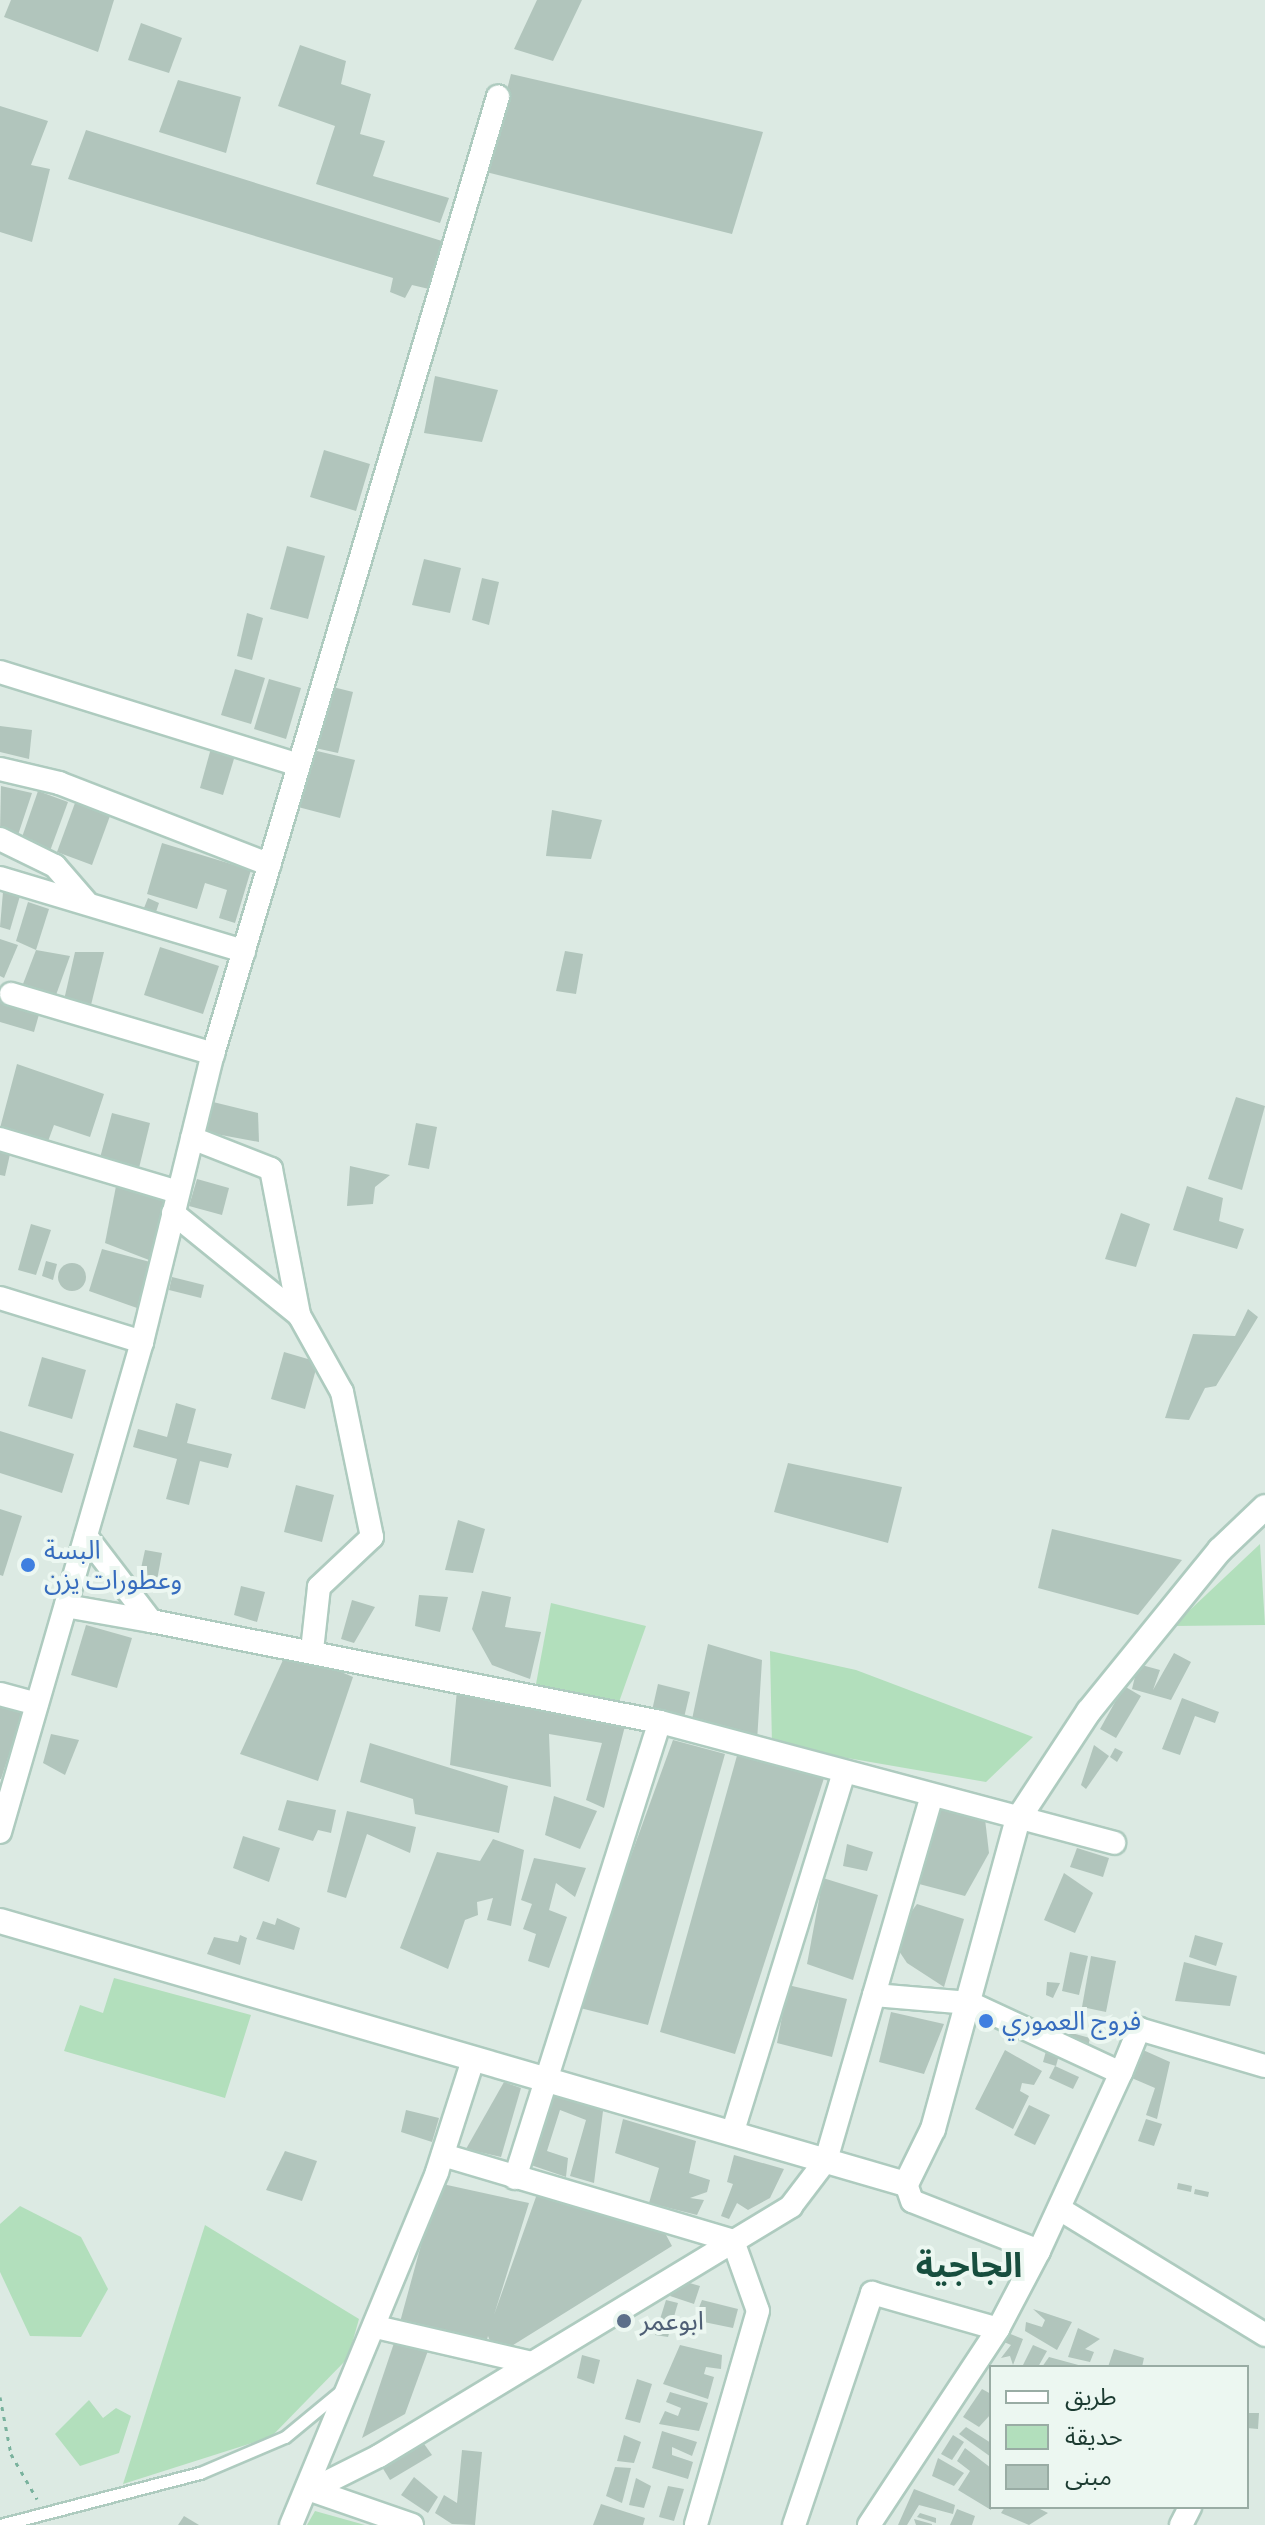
<!DOCTYPE html>
<html>
<head>
<meta charset="utf-8">
<style>
  body { margin:0 }
  #map { position:relative; width:1265px; height:2525px; overflow:hidden; background:#dceae3; font-family:Ubuntu,"Noto Sans Arabic",sans-serif }
  div>[style] { position:absolute }
  .green>* { inset:0; background:#b2dfbc }
  .building>* { inset:0; background:#b1c5bc }
  .round { border-radius:50% }
  .path>* { height:3px; margin-top:-1.5px; transform-origin:0; background:repeating-linear-gradient(90deg,#79b29d 0 4px,transparent 0 10px) }
  .roads { filter:drop-shadow(2px 0 #aecbbf) drop-shadow(-2px 0 #aecbbf) drop-shadow(0 2px #aecbbf) drop-shadow(0 -2px #aecbbf) }
  .lane>* { height:11px; margin:-5.5px; padding:0 5.5px; transform-origin:5.5px; border-radius:5.5px; background:#fff }
  .street>* { height:22px; margin:-11px; padding:0 11px; transform-origin:11px; border-radius:11px; background:#fff }
  .secondary>* { height:24px; margin:-12px; padding:0 12px; transform-origin:12px; border-radius:12px; background:#fff }
  .dots>* { width:22px; height:22px; translate:-50% -50%; box-sizing:border-box; border:4px solid #ecf7f1; border-radius:50% }
  span { translate:-50% -50%; white-space:nowrap; text-align:center; line-height:1.15; -webkit-text-stroke:8px #ecf7f1; paint-order:stroke }
  .shop-label { font-size:26px; color:#366cbe }
  .left { translate:0 -50%; text-align:left }
  .service-label { font-size:26px; color:#4e5e75 }
  .district-label { font-size:34px; color:#174e3e; font-weight:700 }
  .legend { position:absolute; left:989px; top:2365px; width:260px; height:144px; box-sizing:border-box; background:#ecf7f1; border:2px solid #99aca4; margin:0; padding:10px 14px; list-style:none; font-size:24px; color:#1c3b31 }
  .legend li { display:flex; align-items:center; gap:16px; height:40px }
  .legend b { width:40px; border:2px solid #99aca4 }
</style>
</head>
<body>
<div id="map">
  <div class="green">
    <div style="clip-path:polygon(1260px 1544px,1265px 1625px,1173px 1626px)"></div>
    <div style="clip-path:polygon(551px 1603px,646px 1626px,619px 1702px,536px 1684px)"></div>
    <div style="clip-path:polygon(770px 1651px,856px 1670px,1033px 1737px,986px 1782px,772px 1745px)"></div>
    <div style="clip-path:polygon(114px 1978px,251px 2015px,225px 2098px,64px 2051px,80px 2005px,103px 2013px)"></div>
    <div style="clip-path:polygon(20px 2206px,81px 2237px,108px 2289px,81px 2337px,30px 2336px,0 2272px,0 2224px)"></div>
    <div style="clip-path:polygon(205px 2225px,359px 2319px,348px 2358px,271px 2437px,123px 2484px)"></div>
    <div style="clip-path:polygon(89px 2400px,103px 2418px,116px 2408px,131px 2416px,119px 2453px,80px 2466px,55px 2434px)"></div>
    <div style="clip-path:polygon(315px 2511px,365px 2525px,307px 2525px)"></div>
  </div>
  <div class="building">
    <div style="clip-path:polygon(11px 0,114px 0,98px 52px,4px 17px)"></div>
    <div style="clip-path:polygon(537px 0,582px 0,553px 61px,514px 49px)"></div>
    <div style="clip-path:polygon(141px 23px,182px 38px,169px 73px,128px 60px)"></div>
    <div style="clip-path:polygon(300px 45px,346px 61px,341px 84px,371px 94px,360px 134px,385px 141px,373px 176px,449px 198px,440px 223px,316px 184px,335px 126px,278px 106px)"></div>
    <div style="clip-path:polygon(511px 74px,763px 132px,732px 234px,486px 172px)"></div>
    <div style="clip-path:polygon(178px 80px,241px 97px,226px 153px,159px 132px)"></div>
    <div style="clip-path:polygon(0 106px,48px 121px,31px 165px,50px 169px,32px 242px,0 232px)"></div>
    <div style="clip-path:polygon(86px 130px,442px 241px,429px 289px,412px 285px,405px 298px,390px 292px,393px 278px,68px 179px)"></div>
    <div style="clip-path:polygon(435px 376px,498px 390px,482px 442px,424px 433px)"></div>
    <div style="clip-path:polygon(324px 450px,370px 464px,356px 511px,310px 497px)"></div>
    <div style="clip-path:polygon(287px 546px,325px 556px,308px 619px,270px 609px)"></div>
    <div style="clip-path:polygon(424px 559px,461px 568px,450px 613px,412px 605px)"></div>
    <div style="clip-path:polygon(482px 578px,499px 582px,489px 625px,472px 620px)"></div>
    <div style="clip-path:polygon(247px 613px,263px 618px,252px 660px,237px 656px)"></div>
    <div style="clip-path:polygon(235px 669px,265px 678px,251px 724px,221px 715px)"></div>
    <div style="clip-path:polygon(269px 679px,301px 688px,286px 739px,254px 729px)"></div>
    <div style="clip-path:polygon(329px 686px,353px 692px,338px 753px,315px 748px)"></div>
    <div style="clip-path:polygon(0 726px,32px 730px,29px 759px,0 752px)"></div>
    <div style="clip-path:polygon(213px 741px,237px 749px,223px 795px,200px 788px)"></div>
    <div style="clip-path:polygon(313px 750px,355px 760px,340px 818px,298px 807px)"></div>
    <div style="clip-path:polygon(1px 786px,32px 793px,17px 838px,0 833px)"></div>
    <div style="clip-path:polygon(38px 791px,68px 802px,50px 851px,21px 840px)"></div>
    <div style="clip-path:polygon(75px 803px,110px 816px,92px 865px,57px 852px)"></div>
    <div style="clip-path:polygon(552px 810px,602px 820px,591px 859px,546px 856px)"></div>
    <div style="clip-path:polygon(162px 843px,251px 870px,235px 923px,219px 918px,227px 890px,205px 883px,197px 909px,147px 894px)"></div>
    <div style="clip-path:polygon(3px 892px,20px 896px,10px 930px,0 927px)"></div>
    <div style="clip-path:polygon(148px 898px,159px 903px,154px 918px,142px 913px)"></div>
    <div style="clip-path:polygon(28px 902px,49px 909px,36px 950px,16px 941px)"></div>
    <div style="clip-path:polygon(0 939px,18px 945px,4px 978px,0 976px)"></div>
    <div style="clip-path:polygon(160px 947px,219px 966px,203px 1014px,144px 995px)"></div>
    <div style="clip-path:polygon(36px 950px,70px 956px,56px 995px,23px 984px)"></div>
    <div style="clip-path:polygon(565px 951px,583px 954px,576px 994px,556px 991px)"></div>
    <div style="clip-path:polygon(75px 952px,104px 952px,91px 1005px,64px 1000px)"></div>
    <div style="clip-path:polygon(0 992px,42px 1004px,34px 1032px,0 1022px)"></div>
    <div style="clip-path:polygon(17px 1064px,104px 1094px,90px 1137px,54px 1125px,47px 1144px,0 1128px)"></div>
    <div style="clip-path:polygon(1236px 1097px,1265px 1106px,1242px 1190px,1208px 1179px)"></div>
    <div style="clip-path:polygon(213px 1102px,258px 1113px,259px 1142px,205px 1132px)"></div>
    <div style="clip-path:polygon(112px 1113px,150px 1123px,139px 1168px,100px 1158px)"></div>
    <div style="clip-path:polygon(416px 1123px,437px 1127px,429px 1169px,408px 1165px)"></div>
    <div style="clip-path:polygon(0 1147px,11px 1150px,5px 1176px,0 1175px)"></div>
    <div style="clip-path:polygon(350px 1166px,390px 1175px,375px 1187px,373px 1204px,347px 1206px)"></div>
    <div style="clip-path:polygon(197px 1179px,229px 1188px,222px 1215px,189px 1206px)"></div>
    <div style="clip-path:polygon(117px 1181px,167px 1195px,149px 1260px,105px 1243px)"></div>
    <div style="clip-path:polygon(1187px 1186px,1223px 1198px,1219px 1221px,1244px 1229px,1237px 1249px,1173px 1230px)"></div>
    <div style="clip-path:polygon(1121px 1213px,1150px 1224px,1136px 1267px,1105px 1259px)"></div>
    <div style="clip-path:polygon(31px 1224px,51px 1230px,36px 1275px,18px 1270px)"></div>
    <div style="clip-path:polygon(102px 1249px,150px 1262px,137px 1308px,89px 1291px)"></div>
    <div style="clip-path:polygon(46px 1261px,57px 1264px,53px 1280px,42px 1276px)"></div>
    <div class="round" style="left:58px;top:1263px;width:28px;height:28px"></div>
    <div style="clip-path:polygon(172px 1277px,204px 1285px,201px 1298px,169px 1290px)"></div>
    <div style="clip-path:polygon(1248px 1309px,1258px 1317px,1216px 1386px,1205px 1388px,1189px 1420px,1165px 1418px,1193px 1334px,1235px 1336px)"></div>
    <div style="clip-path:polygon(284px 1352px,318px 1362px,305px 1409px,271px 1399px)"></div>
    <div style="clip-path:polygon(42px 1357px,86px 1370px,72px 1419px,28px 1406px)"></div>
    <div style="clip-path:polygon(176px 1403px,196px 1409px,187px 1443px,232px 1454px,228px 1468px,200px 1461px,189px 1505px,166px 1499px,177px 1459px,133px 1447px,138px 1429px,167px 1437px)"></div>
    <div style="clip-path:polygon(0 1431px,74px 1454px,62px 1493px,0 1473px)"></div>
    <div style="clip-path:polygon(788px 1463px,902px 1487px,888px 1543px,774px 1512px)"></div>
    <div style="clip-path:polygon(296px 1485px,334px 1495px,322px 1542px,284px 1532px)"></div>
    <div style="clip-path:polygon(0 1509px,22px 1516px,3px 1576px,0 1575px)"></div>
    <div style="clip-path:polygon(458px 1520px,485px 1529px,473px 1573px,445px 1570px)"></div>
    <div style="clip-path:polygon(1052px 1529px,1182px 1560px,1138px 1615px,1038px 1588px)"></div>
    <div style="clip-path:polygon(145px 1550px,162px 1553px,155px 1591px,137px 1587px)"></div>
    <div style="clip-path:polygon(241px 1586px,265px 1592px,257px 1622px,234px 1615px)"></div>
    <div style="clip-path:polygon(482px 1591px,511px 1597px,505px 1627px,541px 1632px,530px 1679px,492px 1665px,472px 1629px)"></div>
    <div style="clip-path:polygon(419px 1595px,448px 1597px,440px 1632px,415px 1626px)"></div>
    <div style="clip-path:polygon(352px 1600px,375px 1607px,354px 1643px,341px 1639px)"></div>
    <div style="clip-path:polygon(86px 1625px,132px 1638px,117px 1688px,71px 1675px)"></div>
    <div style="clip-path:polygon(708px 1644px,762px 1660px,757px 1741px,691px 1724px)"></div>
    <div style="clip-path:polygon(288px 1649px,353px 1677px,318px 1781px,240px 1754px)"></div>
    <div style="clip-path:polygon(1174px 1653px,1191px 1662px,1171px 1700px,1132px 1689px,1138px 1664px,1160px 1670px,1153px 1690px)"></div>
    <div style="clip-path:polygon(658px 1684px,690px 1692px,683px 1722px,651px 1715px)"></div>
    <div style="clip-path:polygon(1124px 1686px,1141px 1696px,1116px 1738px,1100px 1729px)"></div>
    <div style="clip-path:polygon(457px 1690px,625px 1726px,604px 1808px,586px 1800px,602px 1743px,549px 1734px,551px 1787px,450px 1765px)"></div>
    <div style="clip-path:polygon(1182px 1698px,1219px 1712px,1215px 1723px,1195px 1716px,1180px 1755px,1162px 1749px)"></div>
    <div style="clip-path:polygon(0 1702px,24px 1709px,1px 1779px,0 1779px)"></div>
    <div style="clip-path:polygon(51px 1734px,79px 1740px,65px 1775px,43px 1763px)"></div>
    <div style="clip-path:polygon(673px 1740px,725px 1754px,648px 2025px,576px 2007px)"></div>
    <div style="clip-path:polygon(370px 1743px,508px 1786px,499px 1833px,415px 1814px,413px 1799px,360px 1782px)"></div>
    <div style="clip-path:polygon(1094px 1745px,1109px 1756px,1086px 1789px,1081px 1785px)"></div>
    <div style="clip-path:polygon(1115px 1748px,1123px 1752px,1117px 1762px,1110px 1757px)"></div>
    <div style="clip-path:polygon(738px 1752px,825px 1775px,735px 2054px,660px 2032px)"></div>
    <div style="clip-path:polygon(554px 1796px,597px 1811px,580px 1849px,545px 1835px)"></div>
    <div style="clip-path:polygon(287px 1800px,336px 1810px,331px 1833px,318px 1830px,313px 1841px,278px 1830px)"></div>
    <div style="clip-path:polygon(943px 1807px,985px 1819px,989px 1853px,965px 1896px,919px 1884px,926px 1834px)"></div>
    <div style="clip-path:polygon(347px 1811px,416px 1827px,410px 1853px,367px 1834px,346px 1898px,327px 1892px)"></div>
    <div style="clip-path:polygon(243px 1836px,280px 1848px,269px 1882px,233px 1868px)"></div>
    <div style="clip-path:polygon(493px 1839px,524px 1850px,511px 1926px,487px 1920px,493px 1898px,477px 1902px,478px 1915px,465px 1920px,448px 1969px,400px 1948px,437px 1852px,480px 1861px)"></div>
    <div style="clip-path:polygon(847px 1844px,873px 1852px,867px 1871px,843px 1866px)"></div>
    <div style="clip-path:polygon(1077px 1848px,1109px 1858px,1103px 1877px,1070px 1867px)"></div>
    <div style="clip-path:polygon(534px 1858px,586px 1868px,575px 1897px,556px 1883px,549px 1910px,567px 1917px,549px 1968px,528px 1961px,536px 1934px,523px 1929px,532px 1904px,521px 1900px)"></div>
    <div style="clip-path:polygon(1064px 1873px,1093px 1893px,1075px 1933px,1044px 1920px)"></div>
    <div style="clip-path:polygon(823px 1878px,878px 1895px,853px 1980px,807px 1964px)"></div>
    <div style="clip-path:polygon(917px 1904px,964px 1919px,944px 1987px,907px 1963px,891px 1939px)"></div>
    <div style="clip-path:polygon(277px 1918px,300px 1928px,294px 1950px,256px 1939px,263px 1921px,275px 1925px)"></div>
    <div style="clip-path:polygon(240px 1935px,247px 1938px,240px 1965px,207px 1954px,214px 1937px,238px 1942px)"></div>
    <div style="clip-path:polygon(1195px 1935px,1223px 1943px,1216px 1966px,1189px 1957px)"></div>
    <div style="clip-path:polygon(1070px 1952px,1088px 1956px,1079px 1995px,1062px 1991px)"></div>
    <div style="clip-path:polygon(1091px 1956px,1116px 1961px,1106px 2012px,1082px 2007px)"></div>
    <div style="clip-path:polygon(1184px 1962px,1237px 1976px,1230px 2006px,1175px 2001px)"></div>
    <div style="clip-path:polygon(1047px 1982px,1060px 1983px,1053px 1998px,1046px 1995px)"></div>
    <div style="clip-path:polygon(788px 1985px,847px 1999px,832px 2057px,777px 2043px)"></div>
    <div style="clip-path:polygon(891px 2012px,944px 2024px,924px 2074px,879px 2062px)"></div>
    <div style="clip-path:polygon(1068px 2032px,1090px 2038px,1087px 2051px,1064px 2046px)"></div>
    <div style="clip-path:polygon(1051px 2033px,1064px 2037px,1056px 2066px,1043px 2062px)"></div>
    <div style="clip-path:polygon(1125px 2042px,1170px 2062px,1157px 2119px,1146px 2115px,1155px 2088px,1113px 2070px)"></div>
    <div style="clip-path:polygon(1005px 2050px,1042px 2071px,1034px 2085px,1022px 2083px,1020px 2091px,1029px 2096px,1013px 2129px,975px 2109px)"></div>
    <div style="clip-path:polygon(1055px 2066px,1079px 2077px,1073px 2089px,1049px 2078px)"></div>
    <div style="clip-path:polygon(504px 2082px,521px 2088px,501px 2157px,466px 2149px)"></div>
    <div style="clip-path:polygon(549px 2091px,603px 2111px,594px 2183px,570px 2176px,586px 2120px,560px 2110px,547px 2151px,568px 2158px,566px 2177px,528px 2164px)"></div>
    <div style="clip-path:polygon(1029px 2105px,1050px 2115px,1035px 2145px,1014px 2135px)"></div>
    <div style="clip-path:polygon(406px 2110px,439px 2118px,432px 2142px,401px 2132px)"></div>
    <div style="clip-path:polygon(623px 2119px,696px 2141px,689px 2173px,710px 2180px,707px 2192px,690px 2198px,704px 2200px,697px 2215px,649px 2203px,659px 2168px,615px 2153px)"></div>
    <div style="clip-path:polygon(1146px 2119px,1162px 2124px,1154px 2146px,1138px 2141px)"></div>
    <div style="clip-path:polygon(285px 2151px,317px 2161px,302px 2201px,266px 2190px)"></div>
    <div style="clip-path:polygon(734px 2155px,784px 2169px,770px 2198px,748px 2210px,737px 2203px,729px 2219px,721px 2216px,733px 2184px,727px 2182px)"></div>
    <div style="clip-path:polygon(438px 2183px,529px 2203px,494px 2315px,537px 2194px,665px 2233px,672px 2246px,510px 2347px,492px 2346px,488px 2336px,485px 2346px,400px 2322px)"></div>
    <div style="clip-path:polygon(1178px 2183px,1192px 2186px,1191px 2192px,1177px 2189px)"></div>
    <div style="clip-path:polygon(1195px 2189px,1209px 2192px,1208px 2197px,1194px 2194px)"></div>
    <div style="clip-path:polygon(679px 2280px,700px 2286px,694px 2304px,670px 2296px)"></div>
    <div style="clip-path:polygon(666px 2300px,678px 2303px,668px 2337px,655px 2335px)"></div>
    <div style="clip-path:polygon(702px 2300px,738px 2309px,733px 2328px,694px 2320px)"></div>
    <div style="clip-path:polygon(1033px 2309px,1072px 2322px,1057px 2350px,1025px 2331px,1026px 2322px,1042px 2327px,1045px 2320px)"></div>
    <div style="clip-path:polygon(1078px 2328px,1100px 2339px,1085px 2349px,1094px 2352px,1090px 2362px,1068px 2357px)"></div>
    <div style="clip-path:polygon(1008px 2333px,1023px 2339px,1013px 2365px,1010px 2356px,1001px 2358px,1011px 2345px,1004px 2342px)"></div>
    <div style="clip-path:polygon(395px 2340px,429px 2348px,405px 2414px,362px 2438px)"></div>
    <div style="clip-path:polygon(680px 2345px,722px 2355px,721px 2369px,706px 2367px,704px 2374px,714px 2377px,708px 2399px,663px 2384px)"></div>
    <div style="clip-path:polygon(1033px 2345px,1047px 2351px,1038px 2367px,1022px 2367px)"></div>
    <div style="clip-path:polygon(1114px 2349px,1144px 2358px,1142px 2367px,1108px 2367px)"></div>
    <div style="clip-path:polygon(582px 2355px,600px 2360px,594px 2384px,577px 2378px)"></div>
    <div style="clip-path:polygon(1049px 2357px,1082px 2366px,1081px 2367px,1042px 2367px)"></div>
    <div style="clip-path:polygon(637px 2379px,652px 2384px,640px 2423px,625px 2419px)"></div>
    <div style="clip-path:polygon(982px 2389px,991px 2394px,991px 2414px,979px 2427px,963px 2417px)"></div>
    <div style="clip-path:polygon(670px 2392px,708px 2403px,699px 2431px,659px 2424px,665px 2411px,678px 2416px,681px 2408px,666px 2402px)"></div>
    <div style="clip-path:polygon(1247px 2413px,1259px 2413px,1258px 2429px,1247px 2428px)"></div>
    <div style="clip-path:polygon(966px 2427px,991px 2443px,991px 2457px,959px 2434px)"></div>
    <div style="clip-path:polygon(662px 2431px,697px 2442px,692px 2456px,672px 2447px,672px 2455px,693px 2462px,688px 2479px,652px 2468px)"></div>
    <div style="clip-path:polygon(624px 2435px,641px 2442px,634px 2463px,617px 2461px)"></div>
    <div style="clip-path:polygon(953px 2435px,964px 2442px,952px 2460px,941px 2454px)"></div>
    <div style="clip-path:polygon(422px 2441px,432px 2455px,390px 2480px,382px 2467px)"></div>
    <div style="clip-path:polygon(965px 2448px,991px 2468px,991px 2510px,958px 2490px,970px 2471px,957px 2461px)"></div>
    <div style="clip-path:polygon(462px 2450px,482px 2452px,475px 2525px,452px 2524px,435px 2513px,444px 2495px,457px 2503px)"></div>
    <div style="clip-path:polygon(938px 2458px,964px 2473px,954px 2486px,932px 2476px)"></div>
    <div style="clip-path:polygon(615px 2467px,631px 2468px,622px 2503px,606px 2496px)"></div>
    <div style="clip-path:polygon(414px 2477px,438px 2497px,428px 2513px,401px 2495px)"></div>
    <div style="clip-path:polygon(636px 2478px,651px 2486px,644px 2508px,629px 2505px)"></div>
    <div style="clip-path:polygon(668px 2486px,684px 2489px,674px 2521px,659px 2517px)"></div>
    <div style="clip-path:polygon(914px 2489px,955px 2505px,953px 2514px,919px 2505px,907px 2525px,898px 2525px)"></div>
    <div style="clip-path:polygon(601px 2504px,645px 2518px,643px 2525px,593px 2525px)"></div>
    <div style="clip-path:polygon(1005px 2507px,1036px 2507px,1048px 2513px,1029px 2525px,1001px 2513px)"></div>
    <div style="clip-path:polygon(957px 2509px,975px 2516px,972px 2525px,950px 2525px)"></div>
    <div style="clip-path:polygon(920px 2513px,936px 2518px,936px 2523px,917px 2517px)"></div>
    <div style="clip-path:polygon(184px 2516px,199px 2525px,178px 2525px)"></div>
    <div style="clip-path:polygon(914px 2519px,932px 2524px,932px 2525px,916px 2525px)"></div>
  </div>
  <div class="path">
    <div style="left:0;top:2397px;width:58px;rotate:79.1deg"></div>
    <div style="left:11px;top:2454px;width:52px;rotate:60deg"></div>
  </div>
  <div class="roads">
    <div class="lane">
      <div style="left:0;top:2525px;width:207px;rotate:-14.6deg"></div>
      <div style="left:200px;top:2473px;width:92px;rotate:-23deg"></div>
      <div style="left:285px;top:2437px;width:75px;rotate:-39.6deg"></div>
    </div>
    <div class="street">
      <div style="left:0;top:672px;width:313px;rotate:17.3deg"></div>
      <div style="left:0;top:769px;width:61px;rotate:13.3deg"></div>
      <div style="left:59px;top:783px;width:226px;rotate:21.2deg"></div>
      <div style="left:0;top:839px;width:61px;rotate:26.1deg"></div>
      <div style="left:55px;top:866px;width:49px;rotate:49.1deg"></div>
      <div style="left:0;top:878px;width:255px;rotate:16.7deg"></div>
      <div style="left:11px;top:994px;width:211px;rotate:16.5deg"></div>
      <div style="left:192px;top:1138px;width:85px;rotate:21.4deg"></div>
      <div style="left:271px;top:1169px;width:149px;rotate:79.1deg"></div>
      <div style="left:0;top:1139px;width:186px;rotate:16.6deg"></div>
      <div style="left:173px;top:1213px;width:162px;rotate:39deg"></div>
      <div style="left:299px;top:1315px;width:88px;rotate:60.8deg"></div>
      <div style="left:342px;top:1392px;width:148px;rotate:78.3deg"></div>
      <div style="left:372px;top:1537px;width:73px;rotate:136.7deg"></div>
      <div style="left:319px;top:1587px;width:63px;rotate:96.3deg"></div>
      <div style="left:0;top:1298px;width:149px;rotate:17.2deg"></div>
      <div style="left:142px;top:1342px;width:510px;rotate:106.16deg"></div>
      <div style="left:142px;top:1342px;width:297px;rotate:-76.2deg"></div>
      <div style="left:213px;top:1054px;width:999px;rotate:-73.42deg"></div>
      <div style="left:86px;top:1536px;width:107px;rotate:52.6deg"></div>
      <div style="left:151px;top:1621px;width:519px;rotate:11.22deg"></div>
      <div style="left:660px;top:1722px;width:470px;rotate:14.9deg"></div>
      <div style="left:66px;top:1606px;width:86px;rotate:10deg"></div>
      <div style="left:0;top:1694px;width:38px;rotate:15deg"></div>
      <div style="left:874px;top:1995px;width:96px;rotate:4.8deg"></div>
      <div style="left:970px;top:2003px;width:166px;rotate:24.9deg"></div>
      <div style="left:1121px;top:2073px;width:48px;rotate:-67.8deg"></div>
      <div style="left:1139px;top:2029px;width:131px;rotate:16.4deg"></div>
      <div style="left:732px;top:2134px;width:379px;rotate:-72.8deg"></div>
      <div style="left:443px;top:2155px;width:302px;rotate:16.5deg"></div>
      <div style="left:733px;top:2241px;width:74px;rotate:70.3deg"></div>
      <div style="left:758px;top:2311px;width:223px;rotate:106.2deg"></div>
      <div style="left:515px;top:2178px;width:478px;rotate:-72.4deg"></div>
      <div style="left:1063px;top:2211px;width:237px;rotate:31.5deg"></div>
      <div style="left:1039px;top:2251px;width:196px;rotate:-65.3deg"></div>
      <div style="left:376px;top:2327px;width:160px;rotate:13deg"></div>
      <div style="left:311px;top:2490px;width:76px;rotate:-26.6deg"></div>
      <div style="left:379px;top:2456px;width:482px;rotate:-31.2deg"></div>
      <div style="left:791px;top:2206px;width:58px;rotate:-52.7deg"></div>
      <div style="left:826px;top:2160px;width:379px;rotate:-73.8deg"></div>
      <div style="left:311px;top:2490px;width:107px;rotate:19.1deg"></div>
      <div style="left:291px;top:2525px;width:382px;rotate:-67.5deg"></div>
      <div style="left:437px;top:2172px;width:118px;rotate:-72.2deg"></div>
      <div style="left:794px;top:2525px;width:245px;rotate:-71.4deg"></div>
      <div style="left:872px;top:2293px;width:131px;rotate:15.9deg"></div>
      <div style="left:869px;top:2525px;width:235px;rotate:-56.6deg"></div>
      <div style="left:998px;top:2329px;width:88px;rotate:-62.3deg"></div>
      <div style="left:1039px;top:2251px;width:136px;rotate:-158.5deg"></div>
      <div style="left:912px;top:2201px;width:18px;rotate:-109deg"></div>
      <div style="left:1181px;top:2525px;width:20px;rotate:-63deg"></div>
    </div>
    <div class="secondary">
      <div style="left:0;top:1921px;width:943px;rotate:16.19deg"></div>
      <div style="left:906px;top:2184px;width:61px;rotate:-63.9deg"></div>
      <div style="left:933px;top:2129px;width:321px;rotate:-74.7deg"></div>
      <div style="left:1018px;top:1819px;width:129px;rotate:-56.7deg"></div>
      <div style="left:1089px;top:1711px;width:208px;rotate:-50.9deg"></div>
      <div style="left:1220px;top:1550px;width:62px;rotate:-43.7deg"></div>
    </div>
  </div>
  <div class="dots">
    <div style="left:28px;top:1565px;background:#3f7fe0"></div>
    <div style="left:986px;top:2021px;background:#3f7fe0"></div>
    <div style="left:624px;top:2321px;background:#5c6f8a"></div>
  </div>
  <div class="shop-label">
    <span class="left" style="left:44px;top:1565px">البسة<br>وعطورات يزن</span>
    <span class="left" style="left:1002px;top:2021px">فروج العموري</span>
  </div>
  <div class="service-label">
    <span class="left" style="left:640px;top:2321px">ابوعمر</span>
  </div>
  <div class="district-label">
    <span style="left:969px;top:2265px">الجاجية</span>
  </div>
  <ul class="legend">
  <li><b style="height:10px;background:#fff"></b>طريق</li>
  <li><b style="height:22px;background:#b2dfbc"></b>حديقة</li>
  <li><b style="height:22px;background:#b1c5bc"></b>مبنى</li>
  </ul>
</div>
</body>
</html>
